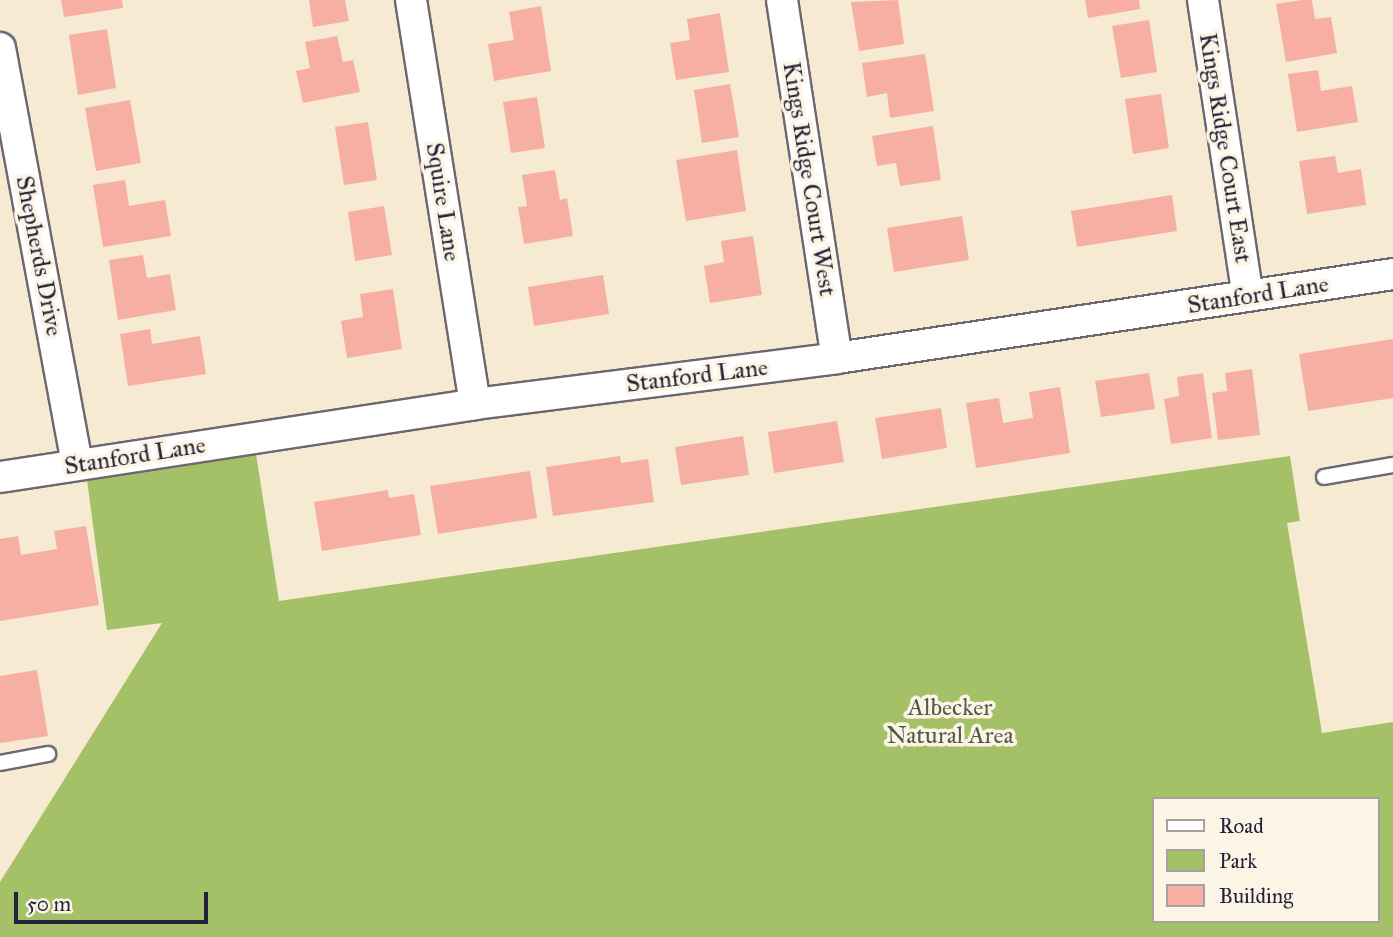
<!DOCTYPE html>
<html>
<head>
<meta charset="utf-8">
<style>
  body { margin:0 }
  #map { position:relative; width:1393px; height:937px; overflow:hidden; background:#f7ead2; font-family:"IM FELL Great Primer",serif }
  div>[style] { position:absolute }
  .green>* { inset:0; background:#a5c168 }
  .building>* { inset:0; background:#f6afa2 }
  .roads { filter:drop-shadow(2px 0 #6d6870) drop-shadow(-2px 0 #6d6870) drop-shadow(0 2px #6d6870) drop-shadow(0 -2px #6d6870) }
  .service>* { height:14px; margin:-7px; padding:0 7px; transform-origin:7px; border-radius:7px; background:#fff }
  .minor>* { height:30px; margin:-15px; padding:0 15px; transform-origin:15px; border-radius:15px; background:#fff }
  span { translate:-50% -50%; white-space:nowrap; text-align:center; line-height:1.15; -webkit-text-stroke:7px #fcf5e5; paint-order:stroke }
  .street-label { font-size:24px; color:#22223b }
  .park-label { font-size:24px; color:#505a4b }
  .legend { position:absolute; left:1152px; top:797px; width:228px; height:126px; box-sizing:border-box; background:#fcf5e5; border:2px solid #a5a1a1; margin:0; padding:9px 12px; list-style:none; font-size:21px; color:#22223b }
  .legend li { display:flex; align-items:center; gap:14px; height:35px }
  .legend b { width:35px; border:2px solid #a5a1a1 }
  .scale { position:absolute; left:14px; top:892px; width:194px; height:32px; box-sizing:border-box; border:4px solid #22223b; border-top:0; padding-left:9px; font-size:21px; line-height:24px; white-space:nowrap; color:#22223b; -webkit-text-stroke:5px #fcf5e5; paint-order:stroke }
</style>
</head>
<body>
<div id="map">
  <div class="green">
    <div style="clip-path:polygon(evenodd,256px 454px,279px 601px,1290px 456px,1300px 521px,1287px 523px,1322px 733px,1393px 722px,1393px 937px,0 937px,0 882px,162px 623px,107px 630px,87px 480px,256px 454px,1153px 799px,1377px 799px,1377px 921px,1153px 921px,1153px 799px)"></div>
  </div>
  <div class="building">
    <div style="clip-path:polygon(61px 0,122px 0,123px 8px,64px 17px)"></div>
    <div style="clip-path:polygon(309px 0,345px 0,349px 21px,313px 27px)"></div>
    <div style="clip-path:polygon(898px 0,904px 44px,859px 51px,851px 2px)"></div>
    <div style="clip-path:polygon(1085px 0,1139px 0,1140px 9px,1088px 18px)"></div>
    <div style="clip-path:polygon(1302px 0,1312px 0,1315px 19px,1331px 17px,1337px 53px,1286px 62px,1276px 4px)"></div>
    <div style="clip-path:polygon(541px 6px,551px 71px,494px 81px,488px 44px,514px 40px,509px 12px)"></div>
    <div style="clip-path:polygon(720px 13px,729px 72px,676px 80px,670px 43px,690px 40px,687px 19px)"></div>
    <div style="clip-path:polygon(1149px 20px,1157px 72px,1121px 78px,1112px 26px)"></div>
    <div style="clip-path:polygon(107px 29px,116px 88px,78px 95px,69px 35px)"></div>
    <div style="clip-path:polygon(337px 36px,343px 62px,353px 60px,360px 92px,303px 103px,296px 71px,310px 68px,305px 42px)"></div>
    <div style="clip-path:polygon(925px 54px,934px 111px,890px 118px,887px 93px,867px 97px,862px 63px)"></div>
    <div style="clip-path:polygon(1318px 70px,1321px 91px,1352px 86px,1358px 122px,1297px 132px,1288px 74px)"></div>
    <div style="clip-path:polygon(730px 84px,739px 137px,702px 143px,694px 90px)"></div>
    <div style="clip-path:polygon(1161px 94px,1169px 148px,1133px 154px,1125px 99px)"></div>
    <div style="clip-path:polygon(537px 97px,545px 148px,511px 153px,503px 102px)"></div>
    <div style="clip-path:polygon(130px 100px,141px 163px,96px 171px,85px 108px)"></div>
    <div style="clip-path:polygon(368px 122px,377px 180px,344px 185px,335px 127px)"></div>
    <div style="clip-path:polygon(933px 126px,941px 180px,900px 186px,896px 163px,877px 166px,872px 136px)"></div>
    <div style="clip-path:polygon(737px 150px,746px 211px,686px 221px,676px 160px)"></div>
    <div style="clip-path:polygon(1335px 156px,1338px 173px,1361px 169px,1366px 205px,1307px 214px,1299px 161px)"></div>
    <div style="clip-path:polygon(555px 170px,560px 200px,567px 198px,573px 236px,524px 244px,518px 207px,527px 206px,522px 175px)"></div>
    <div style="clip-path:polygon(125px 180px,129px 206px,165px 200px,171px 236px,103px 247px,93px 185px)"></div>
    <div style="clip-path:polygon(1172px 195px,1177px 231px,1077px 247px,1071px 211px)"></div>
    <div style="clip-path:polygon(384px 206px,392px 255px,355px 261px,348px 212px)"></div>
    <div style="clip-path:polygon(962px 216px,969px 260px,894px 272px,887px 228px)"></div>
    <div style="clip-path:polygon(753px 236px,762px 295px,710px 303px,704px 266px,724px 262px,721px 241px)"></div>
    <div style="clip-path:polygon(143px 255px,147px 278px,170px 274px,176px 310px,118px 320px,109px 260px)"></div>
    <div style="clip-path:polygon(603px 275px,609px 314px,534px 326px,528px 287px)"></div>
    <div style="clip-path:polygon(393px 289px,402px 349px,347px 358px,341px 321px,363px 317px,360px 294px)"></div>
    <div style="clip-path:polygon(150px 329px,152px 344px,200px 336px,206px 374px,128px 386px,120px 334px)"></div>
    <div style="clip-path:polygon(1393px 339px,1393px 398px,1308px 411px,1299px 354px)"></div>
    <div style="clip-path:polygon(1252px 369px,1260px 435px,1218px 440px,1212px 393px,1227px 391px,1225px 373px)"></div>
    <div style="clip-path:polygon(1149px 373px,1155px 409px,1101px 417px,1095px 381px)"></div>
    <div style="clip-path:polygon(1203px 373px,1212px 438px,1171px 444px,1164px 399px,1179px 396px,1177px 377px)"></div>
    <div style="clip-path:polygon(1060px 387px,1070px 453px,976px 468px,966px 403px,999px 398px,1003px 423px,1033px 418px,1029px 392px)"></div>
    <div style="clip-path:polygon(941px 408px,947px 448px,882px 459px,875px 418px)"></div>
    <div style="clip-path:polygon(837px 421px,844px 462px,774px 473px,768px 432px)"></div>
    <div style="clip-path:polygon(743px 436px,749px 475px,681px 485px,675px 447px)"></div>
    <div style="clip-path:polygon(620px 456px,621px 463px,648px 459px,654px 502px,553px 516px,546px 467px)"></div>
    <div style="clip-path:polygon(530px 471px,537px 518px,438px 534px,430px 486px)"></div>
    <div style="clip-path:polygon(388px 490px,389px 498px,414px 494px,421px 535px,322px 551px,314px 502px)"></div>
    <div style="clip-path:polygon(86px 526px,99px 605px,0 621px,0 539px,18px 536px,21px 555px,57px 549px,54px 531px)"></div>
    <div style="clip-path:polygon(37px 670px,48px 736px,0 743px,0 676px)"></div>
  </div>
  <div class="roads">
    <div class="service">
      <div style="left:1324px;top:477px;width:70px;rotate:-9.9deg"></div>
      <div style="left:0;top:763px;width:49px;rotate:-10.6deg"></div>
    </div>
    <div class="minor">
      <div style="left:411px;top:0;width:409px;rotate:81deg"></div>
      <div style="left:782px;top:0;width:362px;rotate:81.3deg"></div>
      <div style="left:1203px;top:0;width:299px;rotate:81.4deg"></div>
      <div style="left:0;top:48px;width:423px;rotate:79.5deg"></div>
      <div style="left:0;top:477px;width:481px;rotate:-8.7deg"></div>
      <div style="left:475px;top:404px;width:365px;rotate:-7.2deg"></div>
      <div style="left:837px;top:358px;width:562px;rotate:-8.59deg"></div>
    </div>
  </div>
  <div class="street-label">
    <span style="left:1225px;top:148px;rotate:81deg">Kings Ridge Court East</span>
    <span style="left:809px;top:179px;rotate:81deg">Kings Ridge Court West</span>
    <span style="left:443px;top:202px;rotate:81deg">Squire Lane</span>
    <span style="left:39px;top:256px;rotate:79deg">Shepherds Drive</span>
    <span style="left:1258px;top:295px;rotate:-9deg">Stanford Lane</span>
    <span style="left:697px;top:376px;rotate:-7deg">Stanford Lane</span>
    <span style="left:135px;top:456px;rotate:-9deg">Stanford Lane</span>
  </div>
  <div class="park-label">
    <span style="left:950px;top:722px">Albecker<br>Natural Area</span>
  </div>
  <ul class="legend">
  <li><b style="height:9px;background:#fff"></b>Road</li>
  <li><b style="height:19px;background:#a5c168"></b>Park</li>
  <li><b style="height:19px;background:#f6afa2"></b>Building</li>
  </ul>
  <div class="scale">50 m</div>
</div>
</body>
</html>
